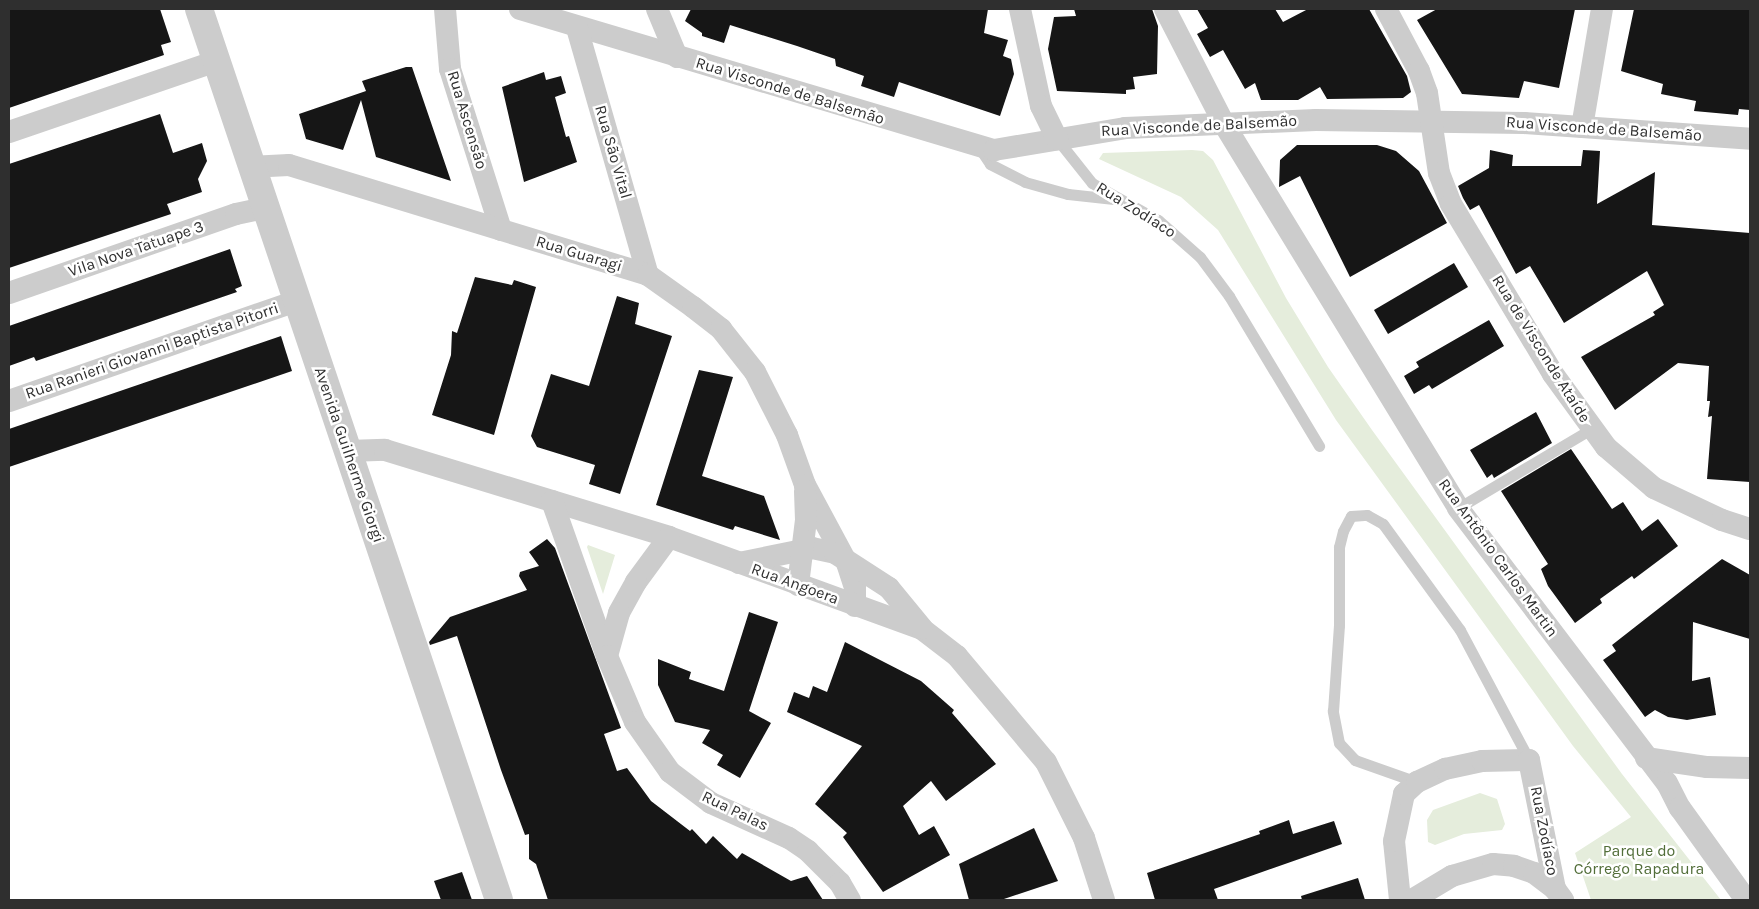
<!DOCTYPE html>
<html>
<head>
<meta charset="utf-8">
<style>
  body { margin:0 }
  #map { position:relative; width:1759px; height:909px; overflow:hidden; background:#fff; font-family:Karla,sans-serif }
  div>[style] { position:absolute }
  .green>* { inset:0; background:#e5eddc }
  .building>* { inset:0; background:#161616 }
  .service>* { height:11px; margin:-5.5px; padding:0 5.5px; transform-origin:5.5px; border-radius:5.5px; background:#ccc }
  .minor>* { height:22px; margin:-11px; padding:0 11px; transform-origin:11px; border-radius:11px; background:#ccc }
  .tertiary>* { height:28px; margin:-14px; padding:0 14px; transform-origin:14px; border-radius:14px; background:#ccc }
  span { translate:-50% -50%; white-space:nowrap; text-align:center; line-height:1.15; -webkit-text-stroke:5px #fff; paint-order:stroke }
  .street-label { font-size:16px; color:#2f2f2f }
  .park-label { font-size:16px; color:#526e39 }
  .frame { position:absolute; inset:0; border:10px solid #2f2f2f; pointer-events:none }
</style>
</head>
<body>
<div id="map">
  <div class="green">
    <div style="clip-path:polygon(1192px 150px,1203px 151px,1213px 160px,1286px 298px,1328px 367px,1372px 430px,1622px 774px,1721px 900px,1591px 900px,1575px 853px,1631px 817px,1573px 746px,1336px 420px,1218px 230px,1181px 197px,1099px 159px,1103px 153px)"></div>
    <div style="clip-path:polygon(588px 545px,615px 555px,603px 594px,587px 547px)"></div>
    <div style="clip-path:polygon(1480px 793px,1497px 799px,1505px 824px,1502px 830px,1464px 834px,1435px 845px,1428px 842px,1427px 820px,1433px 810px)"></div>
  </div>
  <div class="building">
    <div style="clip-path:polygon(9px 9px,160px 9px,171px 42px,161px 45px,164px 55px,9px 108px)"></div>
    <div style="clip-path:polygon(691px 9px,988px 9px,984px 33px,1008px 40px,1003px 56px,1011px 59px,1014px 74px,1000px 116px,899px 82px,894px 97px,861px 86px,864px 76px,836px 66px,835px 59px,797px 46px,730px 25px,724px 43px,702px 36px,702px 33px,685px 21px)"></div>
    <div style="clip-path:polygon(1074px 9px,1152px 9px,1158px 26px,1157px 74px,1133px 77px,1135px 89px,1126px 90px,1126px 94px,1057px 91px,1048px 49px,1054px 17px,1076px 16px)"></div>
    <div style="clip-path:polygon(1197px 9px,1275px 9px,1283px 22px,1308px 9px,1369px 9px,1407px 76px,1411px 92px,1403px 98px,1327px 99px,1320px 87px,1298px 100px,1261px 100px,1255px 83px,1245px 89px,1223px 50px,1210px 57px,1197px 34px,1208px 28px)"></div>
    <div style="clip-path:polygon(1437px 9px,1575px 9px,1559px 88px,1524px 81px,1519px 98px,1462px 94px,1417px 20px)"></div>
    <div style="clip-path:polygon(1634px 9px,1750px 9px,1750px 110px,1739px 109px,1738px 115px,1694px 111px,1696px 101px,1661px 94px,1663px 84px,1621px 71px)"></div>
    <div style="clip-path:polygon(406px 67px,412px 67px,451px 181px,376px 157px,361px 100px,343px 150px,306px 139px,299px 114px,366px 91px,362px 81px)"></div>
    <div style="clip-path:polygon(544px 72px,546px 80px,561px 76px,566px 93px,555px 97px,566px 137px,569px 136px,577px 162px,524px 182px,502px 87px)"></div>
    <div style="clip-path:polygon(160px 114px,173px 153px,202px 143px,207px 161px,198px 179px,202px 192px,167px 204px,171px 214px,9px 268px,9px 164px)"></div>
    <div style="clip-path:polygon(1297px 145px,1377px 145px,1396px 151px,1419px 171px,1447px 223px,1350px 277px,1300px 176px,1279px 187px,1280px 160px)"></div>
    <div style="clip-path:polygon(1490px 150px,1513px 155px,1512px 166px,1581px 166px,1583px 150px,1600px 151px,1597px 204px,1655px 172px,1652px 225px,1750px 233px,1750px 482px,1707px 479px,1712px 416px,1708px 417px,1710px 401px,1707px 401px,1709px 366px,1678px 363px,1615px 410px,1581px 357px,1655px 315px,1653px 312px,1664px 305px,1647px 271px,1564px 323px,1530px 266px,1516px 274px,1479px 205px,1470px 210px,1463px 198px,1458px 186px,1489px 168px)"></div>
    <div style="clip-path:polygon(230px 249px,242px 286px,235px 289px,237px 292px,36px 361px,34px 357px,9px 366px,9px 326px)"></div>
    <div style="clip-path:polygon(1454px 263px,1468px 287px,1388px 334px,1374px 310px)"></div>
    <div style="clip-path:polygon(475px 277px,512px 285px,514px 280px,536px 287px,494px 435px,432px 415px,451px 355px,452px 331px,457px 333px)"></div>
    <div style="clip-path:polygon(617px 296px,639px 303px,635px 324px,672px 336px,620px 494px,589px 484px,595px 465px,537px 447px,531px 436px,551px 374px,589px 386px)"></div>
    <div style="clip-path:polygon(1489px 320px,1504px 346px,1432px 389px,1429px 385px,1414px 394px,1404px 376px,1419px 367px,1416px 362px)"></div>
    <div style="clip-path:polygon(281px 336px,292px 371px,9px 467px,9px 429px)"></div>
    <div style="clip-path:polygon(699px 370px,733px 377px,702px 476px,764px 496px,780px 540px,735px 526px,733px 530px,656px 505px)"></div>
    <div style="clip-path:polygon(1536px 412px,1552px 443px,1494px 478px,1492px 474px,1487px 478px,1470px 450px)"></div>
    <div style="clip-path:polygon(1571px 449px,1612px 509px,1623px 502px,1642px 531px,1658px 519px,1678px 546px,1634px 579px,1632px 576px,1600px 599px,1602px 603px,1575px 623px,1548px 586px,1541px 569px,1548px 564px,1501px 491px)"></div>
    <div style="clip-path:polygon(547px 539px,555px 548px,621px 728px,604px 734px,617px 771px,627px 768px,651px 801px,690px 831px,692px 829px,706px 844px,713px 836px,737px 859px,742px 853px,791px 881px,807px 876px,823px 900px,548px 900px,536px 864px,529px 859px,529px 834px,525px 835px,501px 770px,457px 636px,430px 645px,429px 642px,450px 617px,527px 590px,519px 576px,520px 572px,539px 566px,529px 552px)"></div>
    <div style="clip-path:polygon(1722px 559px,1750px 575px,1750px 639px,1693px 622px,1692px 681px,1710px 677px,1716px 715px,1687px 720px,1668px 717px,1655px 710px,1645px 717px,1603px 660px,1616px 651px,1612px 645px)"></div>
    <div style="clip-path:polygon(749px 612px,778px 622px,749px 711px,771px 723px,740px 778px,717px 765px,723px 755px,702px 743px,710px 730px,675px 722px,658px 685px,658px 659px,691px 672px,689px 679px,724px 691px)"></div>
    <div style="clip-path:polygon(845px 642px,921px 681px,954px 710px,952px 713px,996px 764px,946px 801px,931px 781px,903px 806px,919px 835px,934px 826px,950px 855px,883px 892px,843px 837px,847px 833px,815px 804px,862px 746px,787px 712px,794px 692px,809px 698px,813px 686px,827px 692px)"></div>
    <div style="clip-path:polygon(1289px 820px,1293px 834px,1334px 821px,1342px 844px,1214px 889px,1218px 900px,1155px 900px,1147px 873px,1260px 834px,1259px 831px)"></div>
    <div style="clip-path:polygon(1034px 828px,1058px 881px,1001px 900px,969px 900px,959px 864px)"></div>
    <div style="clip-path:polygon(462px 872px,472px 900px,441px 900px,434px 881px)"></div>
    <div style="clip-path:polygon(1358px 878px,1365px 900px,1302px 900px,1301px 896px)"></div>
  </div>
  <div class="service">
    <div style="left:1057px;top:139px;width:56px;rotate:51.5deg"></div>
    <div style="left:1092px;top:183px;width:76px;rotate:29.3deg"></div>
    <div style="left:1158px;top:220px;width:56px;rotate:41.4deg"></div>
    <div style="left:1200px;top:257px;width:49px;rotate:53.4deg"></div>
    <div style="left:1229px;top:296px;width:175px;rotate:59deg"></div>
    <div style="left:980px;top:149px;width:18px;rotate:56deg"></div>
    <div style="left:990px;top:164px;width:39px;rotate:27deg"></div>
    <div style="left:1025px;top:182px;width:45px;rotate:15.6deg"></div>
    <div style="left:1068px;top:194px;width:46px;rotate:6.2deg"></div>
    <div style="left:1458px;top:508px;width:155px;rotate:-30.7deg"></div>
    <div style="left:1417px;top:782px;width:66px;rotate:-160.5deg"></div>
    <div style="left:1355px;top:760px;width:23px;rotate:-133deg"></div>
    <div style="left:1339px;top:743px;width:33px;rotate:-101deg"></div>
    <div style="left:1333px;top:711px;width:86px;rotate:-86deg"></div>
    <div style="left:1339px;top:625px;width:78px;rotate:-90deg"></div>
    <div style="left:1339px;top:547px;width:16px;rotate:-76deg"></div>
    <div style="left:1343px;top:531px;width:17px;rotate:-62deg"></div>
    <div style="left:1351px;top:516px;width:16px;rotate:-4deg"></div>
    <div style="left:1367px;top:515px;width:18px;rotate:29deg"></div>
    <div style="left:1383px;top:524px;width:131px;rotate:54deg"></div>
    <div style="left:1460px;top:630px;width:147px;rotate:62deg"></div>
  </div>
  <div class="minor">
    <div style="left:445px;top:9px;width:60px;rotate:85.2deg"></div>
    <div style="left:450px;top:69px;width:169px;rotate:72.4deg"></div>
    <div style="left:520px;top:9px;width:495px;rotate:16.6deg"></div>
    <div style="left:994px;top:150px;width:133px;rotate:-9.5deg"></div>
    <div style="left:1125px;top:128px;width:191px;rotate:-2.4deg"></div>
    <div style="left:1316px;top:120px;width:208px;rotate:0.8deg"></div>
    <div style="left:1524px;top:123px;width:227px;rotate:4deg"></div>
    <div style="left:657px;top:9px;width:52px;rotate:67.4deg"></div>
    <div style="left:1020px;top:9px;width:99px;rotate:77.8deg"></div>
    <div style="left:1041px;top:106px;width:37px;rotate:64deg"></div>
    <div style="left:1165px;top:9px;width:129px;rotate:62.8deg"></div>
    <div style="left:1224px;top:124px;width:450px;rotate:58.6deg"></div>
    <div style="left:1458px;top:508px;width:345px;rotate:52.8deg"></div>
    <div style="left:1667px;top:783px;width:28px;rotate:63deg"></div>
    <div style="left:1680px;top:808px;width:113px;rotate:54.3deg"></div>
    <div style="left:1386px;top:9px;width:70px;rotate:62deg"></div>
    <div style="left:1419px;top:71px;width:23px;rotate:70deg"></div>
    <div style="left:1427px;top:93px;width:81px;rotate:81.5deg"></div>
    <div style="left:1439px;top:173px;width:33px;rotate:69deg"></div>
    <div style="left:1451px;top:204px;width:198px;rotate:59deg"></div>
    <div style="left:1553px;top:374px;width:90px;rotate:54deg"></div>
    <div style="left:1606px;top:447px;width:63px;rotate:40.5deg"></div>
    <div style="left:1654px;top:488px;width:75px;rotate:25.2deg"></div>
    <div style="left:1722px;top:520px;width:29px;rotate:18deg"></div>
    <div style="left:577px;top:28px;width:257px;rotate:74deg"></div>
    <div style="left:1582px;top:127px;width:120px;rotate:-80.4deg"></div>
    <div style="left:9px;top:132px;width:219px;rotate:-18.9deg"></div>
    <div style="left:251px;top:167px;width:38px;rotate:-3deg"></div>
    <div style="left:289px;top:165px;width:375px;rotate:17deg"></div>
    <div style="left:648px;top:275px;width:55px;rotate:35.4deg"></div>
    <div style="left:693px;top:307px;width:36px;rotate:38deg"></div>
    <div style="left:721px;top:329px;width:55px;rotate:51.7deg"></div>
    <div style="left:755px;top:372px;width:71px;rotate:63.1deg"></div>
    <div style="left:787px;top:435px;width:53px;rotate:70.2deg"></div>
    <div style="left:805px;top:485px;width:89px;rotate:61.7deg"></div>
    <div style="left:847px;top:563px;width:25px;rotate:72deg"></div>
    <div style="left:855px;top:587px;width:19px;rotate:90deg"></div>
    <div style="left:9px;top:293px;width:240px;rotate:-19.2deg"></div>
    <div style="left:236px;top:214px;width:29px;rotate:-12deg"></div>
    <div style="left:9px;top:401px;width:304px;rotate:-19.2deg"></div>
    <div style="left:348px;top:451px;width:37px;rotate:-2deg"></div>
    <div style="left:385px;top:450px;width:297px;rotate:17deg"></div>
    <div style="left:669px;top:537px;width:269px;rotate:20deg"></div>
    <div style="left:922px;top:629px;width:44px;rotate:37.6deg"></div>
    <div style="left:957px;top:656px;width:138px;rotate:50deg"></div>
    <div style="left:1046px;top:762px;width:85px;rotate:63.4deg"></div>
    <div style="left:1084px;top:838px;width:65px;rotate:72.1deg"></div>
    <div style="left:552px;top:501px;width:164px;rotate:70.5deg"></div>
    <div style="left:669px;top:537px;width:56px;rotate:126.3deg"></div>
    <div style="left:636px;top:582px;width:35px;rotate:119deg"></div>
    <div style="left:619px;top:613px;width:45px;rotate:105.6deg"></div>
    <div style="left:607px;top:656px;width:72px;rotate:67deg"></div>
    <div style="left:635px;top:722px;width:61px;rotate:55deg"></div>
    <div style="left:670px;top:772px;width:51px;rotate:37.1deg"></div>
    <div style="left:711px;top:803px;width:85px;rotate:24.2deg"></div>
    <div style="left:789px;top:838px;width:23px;rotate:34deg"></div>
    <div style="left:808px;top:851px;width:45px;rotate:45deg"></div>
    <div style="left:840px;top:883px;width:20px;rotate:60deg"></div>
    <div style="left:739px;top:563px;width:75px;rotate:-11.6deg"></div>
    <div style="left:812px;top:548px;width:24px;rotate:12deg"></div>
    <div style="left:835px;top:553px;width:64px;rotate:32.9deg"></div>
    <div style="left:889px;top:588px;width:52px;rotate:50.5deg"></div>
    <div style="left:798px;top:585px;width:65px;rotate:-83deg"></div>
    <div style="left:806px;top:520px;width:29px;rotate:-92deg"></div>
    <div style="left:1646px;top:758px;width:62px;rotate:8.4deg"></div>
    <div style="left:1707px;top:767px;width:43px;rotate:1.3deg"></div>
    <div style="left:1400px;top:900px;width:59px;rotate:-95.8deg"></div>
    <div style="left:1394px;top:841px;width:48px;rotate:-78deg"></div>
    <div style="left:1404px;top:794px;width:18px;rotate:-43deg"></div>
    <div style="left:1417px;top:782px;width:31px;rotate:-25deg"></div>
    <div style="left:1445px;top:769px;width:38px;rotate:-12deg"></div>
    <div style="left:1482px;top:761px;width:47px;rotate:-1.2deg"></div>
    <div style="left:1529px;top:760px;width:132px;rotate:78.6deg"></div>
    <div style="left:1555px;top:889px;width:14px;rotate:54deg"></div>
    <div style="left:1412px;top:900px;width:47px;rotate:-31deg"></div>
    <div style="left:1452px;top:876px;width:43px;rotate:-16.3deg"></div>
    <div style="left:1493px;top:864px;width:21px;rotate:5deg"></div>
    <div style="left:1514px;top:866px;width:21px;rotate:19deg"></div>
    <div style="left:1534px;top:873px;width:26px;rotate:37deg"></div>
  </div>
  <div class="tertiary">
    <div style="left:199px;top:9px;width:940px;rotate:71.39deg"></div>
  </div>
  <div class="street-label">
    <span style="left:790px;top:91px;rotate:17deg">Rua Visconde de Balsemão</span>
    <span style="left:467px;top:120px;rotate:73deg">Rua Ascensão</span>
    <span style="left:1199px;top:126px;rotate:-3deg">Rua Visconde de Balsemão</span>
    <span style="left:1604px;top:129px;rotate:4deg">Rua Visconde de Balsemão</span>
    <span style="left:613px;top:152px;rotate:74deg">Rua São Vital</span>
    <span style="left:1136px;top:210px;rotate:32deg">Rua Zodíaco</span>
    <span style="left:136px;top:249px;rotate:-19deg">Vila Nova Tatuape 3</span>
    <span style="left:579px;top:254px;rotate:17deg">Rua Guaragi</span>
    <span style="left:1541px;top:349px;rotate:58deg">Rua de Visconde Ataíde</span>
    <span style="left:152px;top:351px;rotate:-19deg">Rua Ranieri Giovanni Baptista Pitorri</span>
    <span style="left:349px;top:455px;rotate:71deg">Avenida Guilherme Giorgi</span>
    <span style="left:1498px;top:558px;rotate:54deg">Rua Antônio Carlos Martin</span>
    <span style="left:795px;top:584px;rotate:20deg">Rua Angoera</span>
    <span style="left:735px;top:811px;rotate:26deg">Rua Palas</span>
    <span style="left:1544px;top:831px;rotate:79deg">Rua Zodíaco</span>
  </div>
  <div class="park-label">
    <span style="left:1639px;top:860px">Parque do<br>Córrego Rapadura</span>
  </div>
  <div class="frame"></div>
</div>
</body>
</html>
